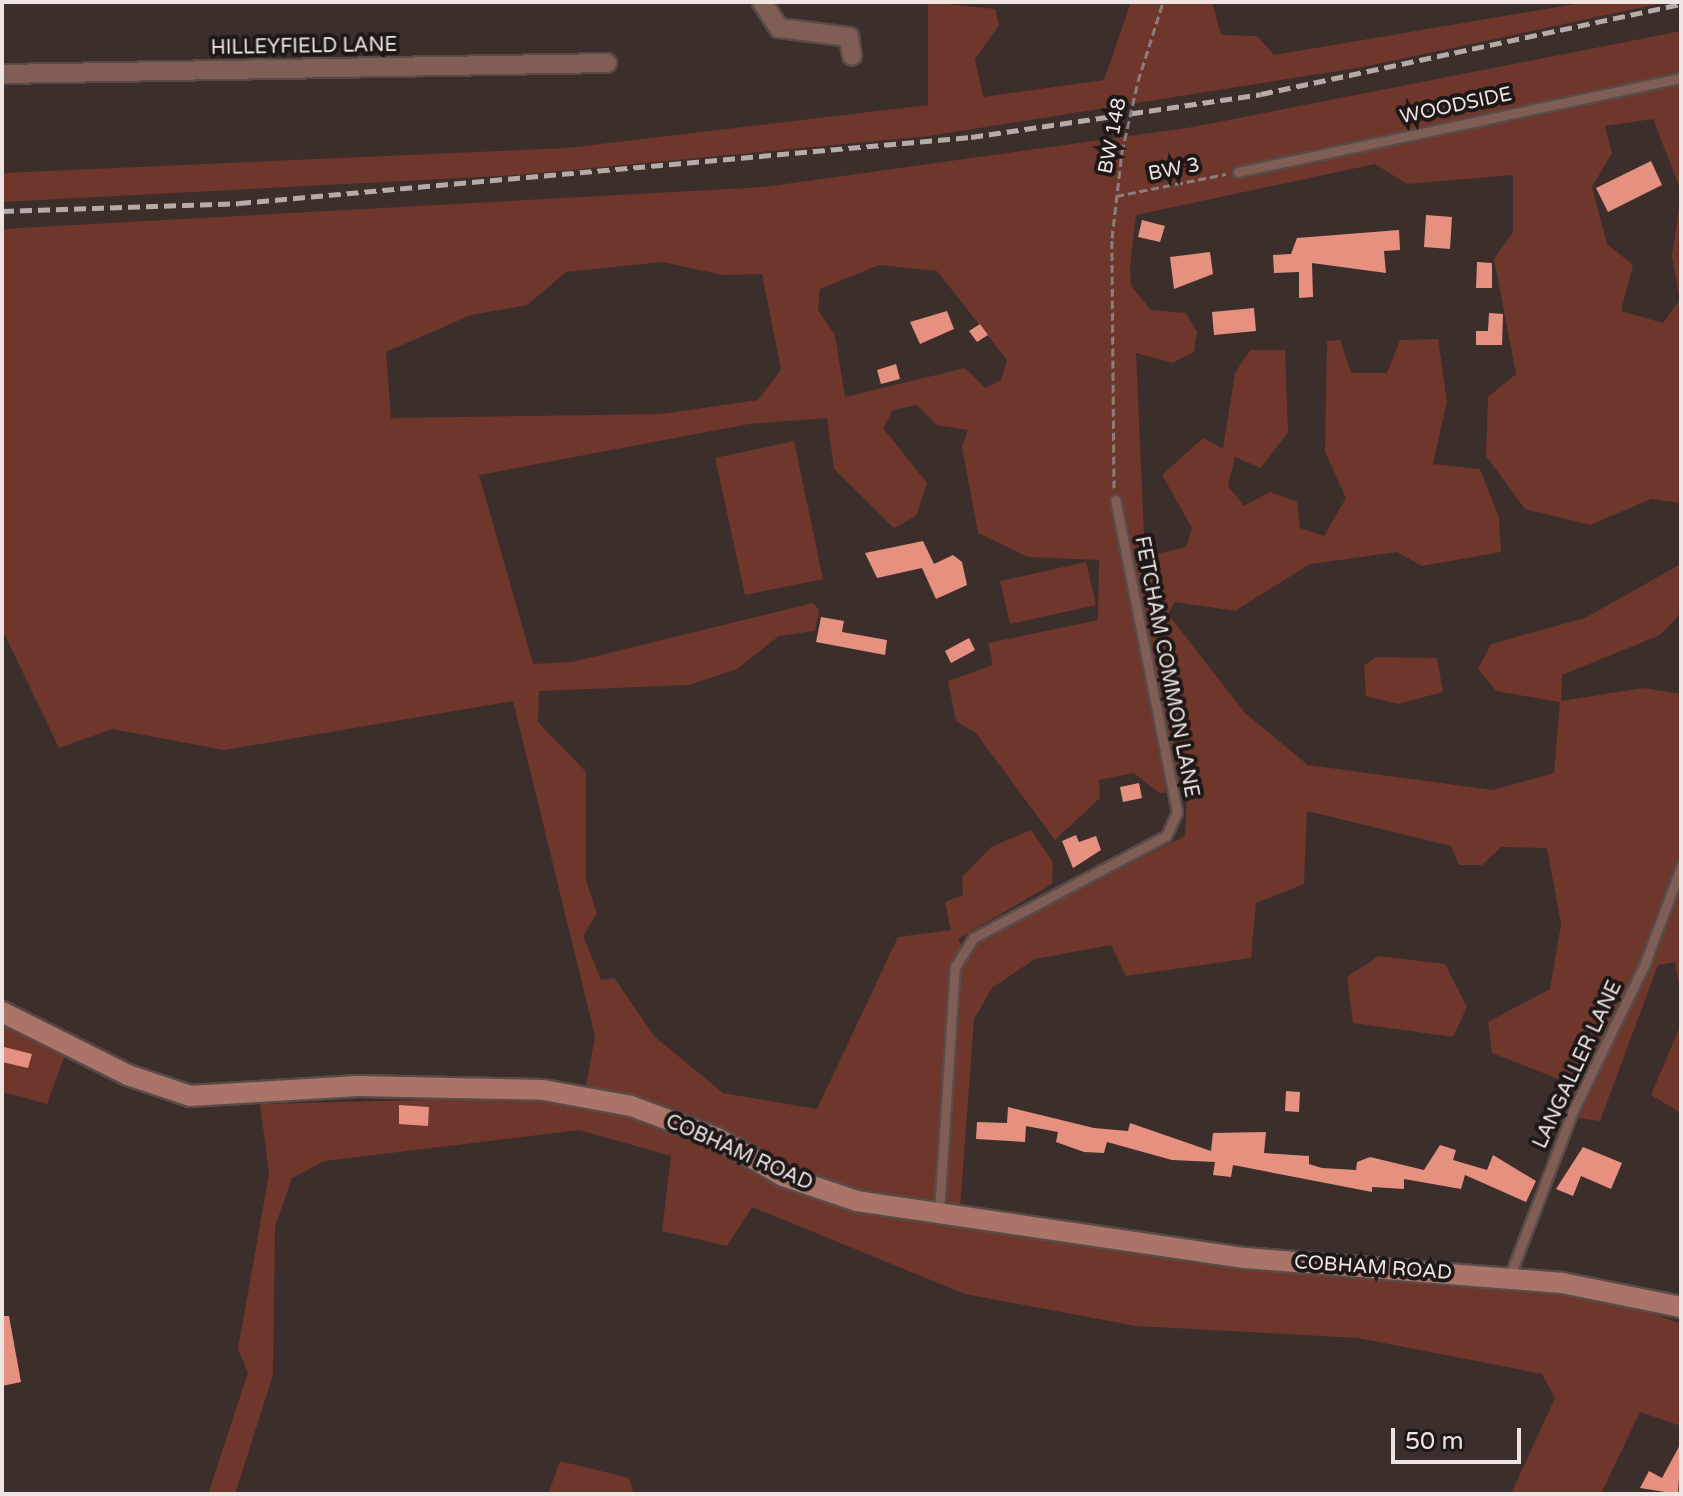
<!DOCTYPE html>
<html>
<head>
<meta charset="utf-8">
<style>
  body { margin:0 }
  #map { position:relative; width:1683px; height:1496px; overflow:hidden; background:#3b2e2b; font-family:"Varela Round",sans-serif }
  div>[style] { position:absolute }
  .green>* { inset:0; background:#6f362b }
  .building>* { inset:0; background:#e6917f }
  .path>* { height:3px; margin-top:-1.5px; transform-origin:0; background:repeating-linear-gradient(90deg,#897e7c 0 8px,transparent 0 12px) }
  .roads { filter:drop-shadow(2px 0 #584b48) drop-shadow(-2px 0 #584b48) drop-shadow(0 2px #584b48) drop-shadow(0 -2px #584b48) }
  .lane>* { height:9px; margin:-4.5px; padding:0 4.5px; transform-origin:4.5px; border-radius:4.5px; background:#805d55 }
  .street>* { height:18px; margin:-9px; padding:0 9px; transform-origin:9px; border-radius:9px; background:#805d55 }
  .secondary>* { height:20px; margin:-10px; padding:0 10px; transform-origin:10px; border-radius:10px; background:#ab7468 }
  .rail>* { height:5px; margin-top:-2.5px; transform-origin:0; background:repeating-linear-gradient(90deg,#b5aba9 0 12px,transparent 0 18px) }
  .path-bridge>* { height:3px; margin-top:-1.5px; transform-origin:0; background:repeating-linear-gradient(90deg,#897e7c 0 8px,transparent 0 12px) }
  span { translate:-50% -50%; white-space:nowrap; text-align:center; line-height:1.15; -webkit-text-stroke:8px #1e1817; paint-order:stroke }
  .street-label { font-size:20px; color:#eee5e3 }
  .frame { position:absolute; inset:0; border:4px solid #eee5e3; pointer-events:none }
  .scale { position:absolute; left:1391px; top:1428px; width:130px; height:36px; box-sizing:border-box; border:4px solid #eee5e3; border-top:0; padding-left:10px; font-size:24px; line-height:28px; white-space:nowrap; color:#eee5e3; -webkit-text-stroke:6px #1e1817; paint-order:stroke }
</style>
</head>
<body>
<div id="map">
  <div class="green">
    <div style="clip-path:polygon(928px 2px,995px 9px,999px 25px,975px 59px,983px 97px,1104px 80px,1131px 2px,1212px 2px,1221px 35px,1257px 36px,1274px 55px,1587px 2px,1667px 2px,1363px 67px,929px 136px,518px 175px,2px 202px,2px 173px,567px 148px,928px 105px)"></div>
    <div style="clip-path:polygon(evenodd,1681px 31px,1681px 191px,1653px 119px,1605px 126px,1612px 153px,1592px 187px,1607px 244px,1633px 265px,1621px 311px,1663px 323px,1680px 300px,1672px 256px,1681px 195px,1681px 503px,1651px 499px,1590px 525px,1525px 509px,1486px 456px,1488px 397px,1516px 374px,1494px 259px,1513px 232px,1513px 175px,1407px 184px,1375px 164px,1136px 215px,1130px 268px,1131px 286px,1151px 310px,1186px 313px,1197px 332px,1194px 352px,1172px 363px,1136px 353px,1145px 557px,1186px 547px,1192px 528px,1162px 475px,1203px 438px,1223px 449px,1235px 373px,1250px 350px,1285px 350px,1288px 432px,1261px 468px,1235px 457px,1228px 486px,1244px 506px,1270px 492px,1297px 502px,1300px 528px,1324px 536px,1346px 498px,1325px 452px,1327px 341px,1340px 340px,1351px 373px,1387px 373px,1400px 340px,1438px 339px,1447px 402px,1433px 464px,1480px 469px,1499px 518px,1501px 552px,1422px 566px,1397px 552px,1310px 564px,1235px 611px,1175px 602px,1168px 614px,1245px 713px,1308px 765px,1493px 790px,1554px 773px,1560px 702px,1496px 691px,1478px 669px,1491px 644px,1585px 618px,1681px 564px,1681px 613px,1660px 635px,1562px 675px,1561px 701px,1643px 688px,1681px 694px,1681px 993px,1675px 962px,1658px 965px,1600px 1121px,1576px 1118px,1587px 1090px,1492px 1053px,1488px 1022px,1550px 989px,1561px 924px,1547px 848px,1501px 847px,1482px 865px,1459px 865px,1451px 846px,1307px 811px,1304px 884px,1256px 903px,1251px 958px,1126px 976px,1111px 945px,1035px 959px,992px 988px,974px 1019px,959px 1223px,1511px 1283px,1640px 1309px,1681px 1324px,1681px 1426px,1640px 1412px,1601px 1494px,1511px 1494px,1555px 1398px,1542px 1374px,1358px 1338px,1136px 1326px,965px 1294px,752px 1207px,727px 1246px,662px 1231px,671px 1156px,579px 1130px,325px 1161px,292px 1178px,275px 1227px,273px 1375px,235px 1494px,208px 1494px,248px 1373px,238px 1349px,269px 1174px,260px 1104px,540px 1097px,583px 1104px,595px 1036px,513px 701px,224px 750px,112px 729px,59px 748px,2px 629px,2px 229px,764px 187px,1193px 127px,1681px 31px,662px 262px,723px 275px,762px 274px,781px 370px,758px 400px,661px 414px,391px 418px,386px 352px,471px 315px,527px 305px,566px 272px,662px 262px,1681px 31px,879px 265px,937px 271px,1007px 360px,1001px 380px,985px 388px,965px 368px,845px 397px,835px 335px,818px 310px,820px 289px,879px 265px,1681px 31px,917px 405px,937px 425px,968px 430px,962px 447px,978px 533px,1028px 557px,1099px 560px,1098px 620px,988px 643px,993px 665px,948px 681px,956px 721px,976px 733px,1055px 840px,1100px 798px,1099px 780px,1134px 773px,1159px 793px,1187px 791px,1185px 836px,979px 939px,969px 957px,958px 939px,1052px 884px,1053px 862px,1031px 830px,991px 847px,962px 877px,963px 895px,945px 902px,951px 930px,898px 937px,817px 1109px,723px 1093px,655px 1037px,614px 978px,601px 980px,583px 936px,597px 914px,586px 880px,586px 772px,538px 722px,539px 691px,689px 685px,737px 669px,779px 636px,815px 631px,819px 610px,813px 603px,572px 662px,533px 664px,479px 475px,749px 424px,827px 418px,834px 469px,894px 528px,916px 516px,927px 483px,883px 428px,893px 410px,917px 405px)"></div>
    <div style="clip-path:polygon(794px 441px,823px 579px,745px 595px,715px 458px)"></div>
    <div style="clip-path:polygon(1086px 562px,1096px 605px,1010px 624px,1000px 581px)"></div>
    <div style="clip-path:polygon(1375px 657px,1437px 658px,1443px 692px,1398px 704px,1366px 696px,1364px 666px)"></div>
    <div style="clip-path:polygon(1379px 956px,1445px 964px,1467px 1007px,1453px 1037px,1353px 1023px,1347px 977px)"></div>
    <div style="clip-path:polygon(4px 1022px,66px 1052px,47px 1104px,2px 1092px)"></div>
    <div style="clip-path:polygon(1681px 1024px,1681px 1113px,1651px 1095px)"></div>
    <div style="clip-path:polygon(560px 1461px,629px 1478px,634px 1494px,548px 1494px)"></div>
  </div>
  <div class="building">
    <div style="clip-path:polygon(1651px 161px,1662px 185px,1608px 212px,1596px 188px)"></div>
    <div style="clip-path:polygon(1426px 215px,1452px 217px,1450px 249px,1424px 247px)"></div>
    <div style="clip-path:polygon(1142px 220px,1165px 226px,1160px 242px,1138px 237px)"></div>
    <div style="clip-path:polygon(1399px 230px,1400px 250px,1384px 251px,1386px 273px,1312px 263px,1313px 297px,1299px 298px,1299px 272px,1274px 273px,1273px 255px,1291px 254px,1297px 238px)"></div>
    <div style="clip-path:polygon(1210px 252px,1213px 274px,1174px 289px,1170px 257px)"></div>
    <div style="clip-path:polygon(1477px 262px,1492px 263px,1492px 288px,1476px 288px)"></div>
    <div style="clip-path:polygon(1254px 308px,1256px 331px,1214px 335px,1212px 312px)"></div>
    <div style="clip-path:polygon(947px 311px,954px 329px,920px 344px,910px 322px)"></div>
    <div style="clip-path:polygon(1489px 313px,1503px 314px,1502px 345px,1476px 345px,1476px 331px,1488px 331px)"></div>
    <div style="clip-path:polygon(980px 324px,988px 335px,977px 342px,969px 331px)"></div>
    <div style="clip-path:polygon(896px 364px,900px 379px,881px 384px,877px 370px)"></div>
    <div style="clip-path:polygon(923px 541px,934px 564px,953px 555px,962px 562px,967px 585px,936px 599px,922px 568px,877px 578px,865px 553px)"></div>
    <div style="clip-path:polygon(821px 617px,844px 621px,842px 632px,887px 640px,885px 655px,816px 642px)"></div>
    <div style="clip-path:polygon(969px 638px,975px 650px,951px 663px,945px 651px)"></div>
    <div style="clip-path:polygon(1139px 783px,1142px 798px,1123px 802px,1120px 787px)"></div>
    <div style="clip-path:polygon(1076px 835px,1079px 842px,1096px 836px,1101px 850px,1073px 868px,1062px 841px)"></div>
    <div style="clip-path:polygon(4px 1047px,32px 1054px,28px 1068px,2px 1062px)"></div>
    <div style="clip-path:polygon(1286px 1091px,1300px 1092px,1299px 1112px,1285px 1111px)"></div>
    <div style="clip-path:polygon(399px 1105px,429px 1107px,428px 1126px,399px 1124px)"></div>
    <div style="clip-path:polygon(1008px 1107px,1094px 1128px,1128px 1131px,1130px 1123px,1211px 1151px,1213px 1133px,1266px 1132px,1264px 1153px,1309px 1156px,1309px 1164px,1322px 1168px,1356px 1170px,1357px 1162px,1370px 1157px,1424px 1170px,1440px 1145px,1456px 1150px,1453px 1160px,1487px 1170px,1493px 1155px,1536px 1181px,1526px 1202px,1465px 1175px,1461px 1189px,1404px 1179px,1404px 1189px,1372px 1187px,1372px 1192px,1233px 1165px,1231px 1177px,1213px 1175px,1215px 1162px,1172px 1160px,1107px 1142px,1104px 1153px,1084px 1152px,1056px 1142px,1058px 1132px,1026px 1126px,1025px 1142px,976px 1139px,977px 1122px,1007px 1123px)"></div>
    <div style="clip-path:polygon(1547px 1112px,1560px 1117px,1553px 1133px,1540px 1128px)"></div>
    <div style="clip-path:polygon(1583px 1147px,1622px 1163px,1611px 1189px,1581px 1176px,1573px 1196px,1556px 1189px)"></div>
    <div style="clip-path:polygon(2px 1316px,9px 1316px,21px 1382px,2px 1386px)"></div>
    <div style="clip-path:polygon(1681px 1443px,1678px 1494px,1640px 1488px,1649px 1471px,1662px 1478px)"></div>
  </div>
  <div class="path">
    <div style="left:1138px;top:81px;width:83px;rotate:-72.4deg"></div>
    <div style="left:1116px;top:196px;width:112px;rotate:-11.3deg"></div>
    <div style="left:1114px;top:488px;width:250px;rotate:-90.5deg"></div>
    <div style="left:1112px;top:238px;width:87px;rotate:-83.4deg"></div>
  </div>
  <div class="roads">
    <div class="lane">
      <div style="left:1238px;top:172px;width:453px;rotate:-12deg"></div>
      <div style="left:939px;top:1212px;width:246px;rotate:-86.3deg"></div>
      <div style="left:955px;top:967px;width:34px;rotate:-58deg"></div>
      <div style="left:973px;top:938px;width:218px;rotate:-27.9deg"></div>
      <div style="left:1166px;top:836px;width:26px;rotate:-65deg"></div>
      <div style="left:1177px;top:812px;width:318px;rotate:-101.2deg"></div>
      <div style="left:1509px;top:1278px;width:177px;rotate:-69.1deg"></div>
      <div style="left:1572px;top:1113px;width:167px;rotate:-64deg"></div>
      <div style="left:1645px;top:963px;width:103px;rotate:-69.4deg"></div>
    </div>
    <div class="street">
      <div style="left:762px;top:2px;width:31px;rotate:57deg"></div>
      <div style="left:779px;top:28px;width:71px;rotate:7.3deg"></div>
      <div style="left:849px;top:37px;width:19px;rotate:81deg"></div>
      <div style="left:2px;top:74px;width:605px;rotate:-1.04deg"></div>
    </div>
    <div class="secondary">
      <div style="left:2px;top:1012px;width:141px;rotate:26.6deg"></div>
      <div style="left:128px;top:1075px;width:65px;rotate:18.7deg"></div>
      <div style="left:190px;top:1096px;width:168px;rotate:-3.4deg"></div>
      <div style="left:358px;top:1086px;width:185px;rotate:1.2deg"></div>
      <div style="left:543px;top:1090px;width:89px;rotate:10.3deg"></div>
      <div style="left:631px;top:1106px;width:92px;rotate:20.4deg"></div>
      <div style="left:717px;top:1138px;width:76px;rotate:29.9deg"></div>
      <div style="left:783px;top:1176px;width:78px;rotate:18.7deg"></div>
      <div style="left:857px;top:1201px;width:392px;rotate:8.4deg"></div>
      <div style="left:1245px;top:1258px;width:318px;rotate:4.5deg"></div>
      <div style="left:1562px;top:1283px;width:121px;rotate:11.4deg"></div>
    </div>
  </div>
  <div class="rail">
    <div style="left:2px;top:211px;width:237px;rotate:-1.9deg"></div>
    <div style="left:239px;top:203px;width:735px;rotate:-5.15deg"></div>
    <div style="left:971px;top:137px;width:293px;rotate:-8.4deg"></div>
    <div style="left:1261px;top:94px;width:430px;rotate:-12.1deg"></div>
  </div>
  <div class="path-bridge">
    <div style="left:1122px;top:152px;width:73px;rotate:-77.3deg"></div>
  </div>
  <div class="street-label">
    <span style="left:304px;top:47px;rotate:-1deg">HILLEYFIELD LANE</span>
    <span style="left:1456px;top:106px;rotate:-12deg">WOODSIDE</span>
    <span style="left:1113px;top:136px;rotate:-79deg">BW 148</span>
    <span style="left:1174px;top:170px;rotate:-11deg">BW 3</span>
    <span style="left:1166px;top:667px;rotate:79deg">FETCHAM COMMON LANE</span>
    <span style="left:1578px;top:1065px;rotate:-65deg">LANGALLER LANE</span>
    <span style="left:739px;top:1153px;rotate:24deg">COBHAM ROAD</span>
    <span style="left:1373px;top:1268px;rotate:4deg">COBHAM ROAD</span>
  </div>
  <div class="frame"></div>
  <div class="scale">50 m</div>
</div>
</body>
</html>
